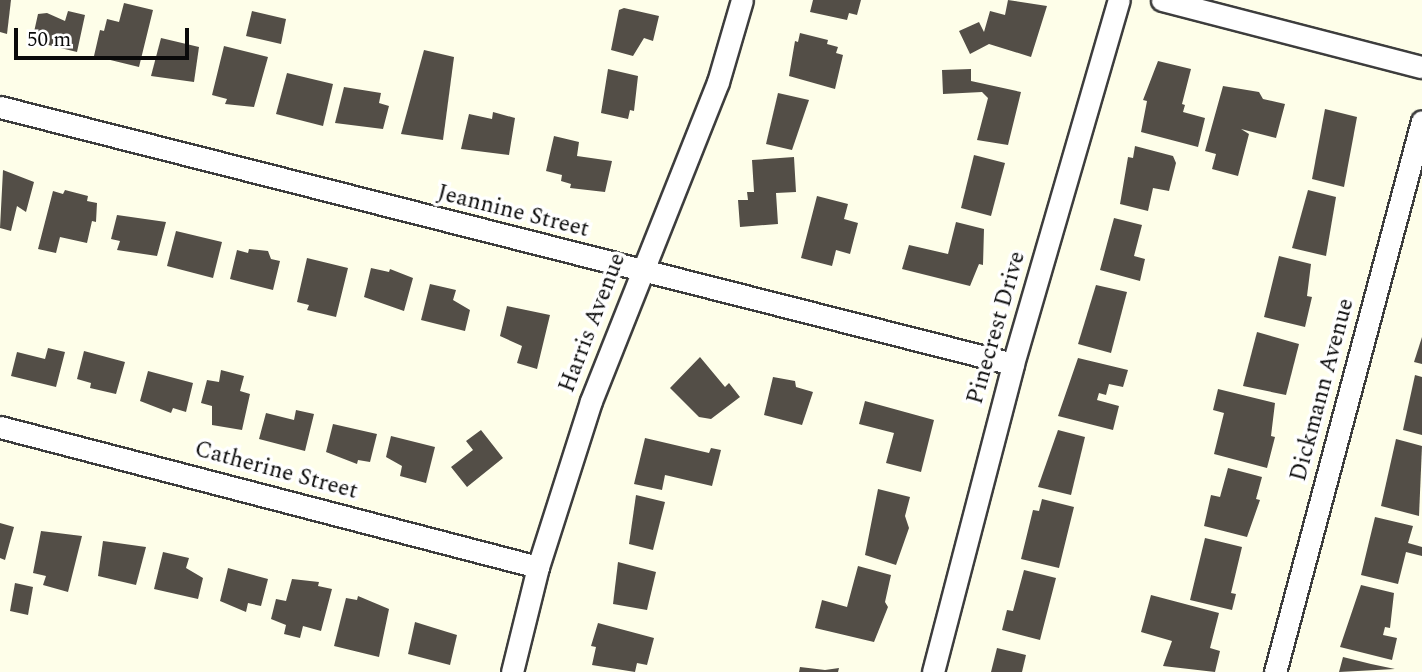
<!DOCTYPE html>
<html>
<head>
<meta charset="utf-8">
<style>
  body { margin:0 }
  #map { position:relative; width:1422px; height:672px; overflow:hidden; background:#fefee9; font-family:Spectral,serif }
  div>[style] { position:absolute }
  .building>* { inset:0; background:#534e47 }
  .roads { filter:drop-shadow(2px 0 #3d3d3d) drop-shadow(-2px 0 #3d3d3d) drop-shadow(0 2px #3d3d3d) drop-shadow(0 -2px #3d3d3d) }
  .minor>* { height:21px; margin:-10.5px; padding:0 10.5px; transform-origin:10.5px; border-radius:10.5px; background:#fff }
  span { translate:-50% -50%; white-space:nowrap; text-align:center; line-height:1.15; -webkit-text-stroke:7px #fff; paint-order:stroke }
  .street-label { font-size:23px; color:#0a0a0a }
  .scale { position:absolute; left:14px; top:28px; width:175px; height:32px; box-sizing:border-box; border:4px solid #0a0a0a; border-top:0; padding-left:9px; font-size:21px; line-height:24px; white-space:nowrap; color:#0a0a0a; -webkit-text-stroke:5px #fff; paint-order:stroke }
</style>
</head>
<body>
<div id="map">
  <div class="building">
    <div style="clip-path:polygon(0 0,11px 0,7px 34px,0 32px)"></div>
    <div style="clip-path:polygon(813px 0,861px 0,857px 15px,849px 13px,847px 20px,810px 12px)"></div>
    <div style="clip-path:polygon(1008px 0,1047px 6px,1031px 57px,989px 44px,970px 54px,959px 31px,979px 22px,984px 32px,990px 11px,1005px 15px)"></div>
    <div style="clip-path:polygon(124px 3px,153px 10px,139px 67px,94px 56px,100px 30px,104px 31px,107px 19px,119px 22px)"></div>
    <div style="clip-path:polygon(624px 8px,659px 16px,653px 41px,644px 38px,633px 56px,611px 50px,619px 10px)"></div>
    <div style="clip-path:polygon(68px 11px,85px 15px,77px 52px,32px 41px,38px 14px,47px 13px,65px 21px)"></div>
    <div style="clip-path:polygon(252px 11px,286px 19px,281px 44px,246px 36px)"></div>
    <div style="clip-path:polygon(800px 33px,828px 40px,827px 44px,838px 47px,836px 53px,843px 55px,835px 89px,789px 76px,795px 41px,798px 42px)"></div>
    <div style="clip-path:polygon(161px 38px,199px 47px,194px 82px,151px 76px)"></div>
    <div style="clip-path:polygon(224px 46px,268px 57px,254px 107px,225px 104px,227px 99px,212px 95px)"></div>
    <div style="clip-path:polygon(424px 50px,454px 57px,443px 140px,401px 134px)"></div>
    <div style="clip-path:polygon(1158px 61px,1191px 69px,1182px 104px,1185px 105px,1183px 112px,1205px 118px,1198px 147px,1141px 132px,1147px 101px,1143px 100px)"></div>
    <div style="clip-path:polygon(608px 69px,638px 76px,634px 111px,630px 110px,628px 119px,601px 113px)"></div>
    <div style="clip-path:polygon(971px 69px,971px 81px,1021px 92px,1008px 145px,977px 140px,988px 98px,982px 92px,943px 94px,942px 70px)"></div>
    <div style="clip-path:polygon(287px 73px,333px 84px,323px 126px,276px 114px)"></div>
    <div style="clip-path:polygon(1223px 86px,1259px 92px,1263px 99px,1285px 104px,1276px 138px,1241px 129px,1249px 134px,1238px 176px,1212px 169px,1216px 154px,1205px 151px)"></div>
    <div style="clip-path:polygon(344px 87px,381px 93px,379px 103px,389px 106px,383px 129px,335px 123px)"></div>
    <div style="clip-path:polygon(778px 93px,809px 100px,792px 150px,766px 144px)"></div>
    <div style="clip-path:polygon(1325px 109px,1357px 117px,1344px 187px,1312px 179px)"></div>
    <div style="clip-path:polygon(493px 112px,515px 118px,509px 155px,461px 149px,469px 114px,492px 119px)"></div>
    <div style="clip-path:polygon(554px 136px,579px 142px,577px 156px,612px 161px,605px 192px,570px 188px,571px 184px,561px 181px,562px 175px,546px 171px)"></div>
    <div style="clip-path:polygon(1135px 146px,1173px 156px,1176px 163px,1169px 191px,1153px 188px,1148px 211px,1120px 204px,1128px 157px,1133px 158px)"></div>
    <div style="clip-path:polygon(974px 155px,1005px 163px,991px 216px,961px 208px)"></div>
    <div style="clip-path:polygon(794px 157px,796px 192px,776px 193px,778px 224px,740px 227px,738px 200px,748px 200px,747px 192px,754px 192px,752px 160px)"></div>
    <div style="clip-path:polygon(3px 170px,34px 182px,26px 212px,17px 206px,11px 231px,0 228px)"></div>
    <div style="clip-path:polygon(65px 190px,88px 196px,87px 201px,97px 203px,96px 222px,92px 221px,87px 243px,60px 237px,56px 253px,38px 249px,53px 191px,63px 194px)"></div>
    <div style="clip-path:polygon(1308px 190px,1336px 197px,1326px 256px,1292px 248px)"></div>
    <div style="clip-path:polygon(817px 196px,848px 204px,844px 219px,858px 223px,850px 254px,836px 250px,832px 266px,801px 258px)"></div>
    <div style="clip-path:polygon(117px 215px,166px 222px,157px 256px,117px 250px,120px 241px,111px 239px)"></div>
    <div style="clip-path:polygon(1114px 218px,1142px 225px,1134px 256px,1145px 259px,1140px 281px,1100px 270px)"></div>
    <div style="clip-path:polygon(956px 222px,984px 229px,983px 265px,979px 264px,970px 286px,902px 269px,909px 245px,948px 254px)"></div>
    <div style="clip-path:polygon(176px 231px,222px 242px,213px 278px,167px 266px)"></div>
    <div style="clip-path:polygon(249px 249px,268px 251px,271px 259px,280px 261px,273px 290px,230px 279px,237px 250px,248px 253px)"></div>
    <div style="clip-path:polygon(1279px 256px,1311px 264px,1307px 296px,1312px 297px,1305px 327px,1264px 317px)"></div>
    <div style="clip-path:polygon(307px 258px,348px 268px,336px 317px,307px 310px,309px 305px,297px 302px)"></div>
    <div style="clip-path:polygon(371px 268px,389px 272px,390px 269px,413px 278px,404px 311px,364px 297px)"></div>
    <div style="clip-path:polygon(430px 284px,456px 290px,453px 300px,470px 310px,465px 331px,421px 320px)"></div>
    <div style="clip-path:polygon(1096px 285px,1127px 292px,1111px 353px,1078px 344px)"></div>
    <div style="clip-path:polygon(507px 306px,550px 315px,537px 369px,517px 363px,522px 346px,500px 336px)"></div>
    <div style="clip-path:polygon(1257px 332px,1299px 344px,1286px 395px,1243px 386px)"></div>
    <div style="clip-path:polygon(1422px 337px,1422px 364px,1414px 362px)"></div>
    <div style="clip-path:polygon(48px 348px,65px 352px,56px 387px,11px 376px,17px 352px,45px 359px)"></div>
    <div style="clip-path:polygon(84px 351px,125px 362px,116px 394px,90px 388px,91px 383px,77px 379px)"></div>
    <div style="clip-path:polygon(700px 357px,725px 387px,729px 383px,740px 397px,711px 419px,699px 417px,670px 388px)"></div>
    <div style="clip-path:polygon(1078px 358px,1128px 370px,1123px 387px,1109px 384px,1106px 395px,1099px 393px,1097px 400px,1119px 406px,1113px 430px,1058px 416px)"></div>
    <div style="clip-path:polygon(221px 370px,244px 376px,240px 391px,250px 394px,242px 430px,212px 425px,212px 406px,201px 403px,207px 380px,219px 382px)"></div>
    <div style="clip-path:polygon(148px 371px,193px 383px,186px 412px,173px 408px,171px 413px,140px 401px)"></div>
    <div style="clip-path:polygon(1415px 375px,1422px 377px,1422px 435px,1403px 430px)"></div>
    <div style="clip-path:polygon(773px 377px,795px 381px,796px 387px,813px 392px,802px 425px,764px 415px)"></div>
    <div style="clip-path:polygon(1218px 389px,1275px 403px,1271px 436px,1275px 437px,1267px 468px,1214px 454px,1224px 413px,1213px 410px)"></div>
    <div style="clip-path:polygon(865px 401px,934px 420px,921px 472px,886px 463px,894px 433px,859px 424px)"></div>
    <div style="clip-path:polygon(296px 410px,314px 414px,305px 451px,259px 439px,266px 413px,294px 420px)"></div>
    <div style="clip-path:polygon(333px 424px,377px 434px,370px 462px,358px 460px,357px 464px,326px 452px)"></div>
    <div style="clip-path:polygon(481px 430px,503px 458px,467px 487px,451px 467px,473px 450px,466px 441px)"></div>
    <div style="clip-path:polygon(1058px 430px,1085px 437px,1071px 495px,1038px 487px)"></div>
    <div style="clip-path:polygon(391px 436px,435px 447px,426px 483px,400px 476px,402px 466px,386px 457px)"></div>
    <div style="clip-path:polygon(645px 438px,709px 453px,711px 448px,721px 450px,712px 486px,665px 475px,662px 490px,634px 484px)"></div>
    <div style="clip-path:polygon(1396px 439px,1422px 446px,1419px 516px,1381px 506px)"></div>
    <div style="clip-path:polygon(1228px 468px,1262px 477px,1256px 499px,1260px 500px,1247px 537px,1204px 526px,1211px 495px,1220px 497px)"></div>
    <div style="clip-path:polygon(878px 489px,910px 497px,905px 516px,909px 528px,896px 565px,865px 555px)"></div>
    <div style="clip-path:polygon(636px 495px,665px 502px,653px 550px,629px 544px)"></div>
    <div style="clip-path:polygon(1042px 499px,1074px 507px,1059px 568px,1021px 559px,1033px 510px,1039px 511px)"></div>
    <div style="clip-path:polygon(1375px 517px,1413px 526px,1408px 543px,1422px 547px,1422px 556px,1406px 552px,1398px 584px,1361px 575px)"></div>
    <div style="clip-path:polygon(0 523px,14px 527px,5px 560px,0 558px)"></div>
    <div style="clip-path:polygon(41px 531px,82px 536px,68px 592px,43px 585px,46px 576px,33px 573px)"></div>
    <div style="clip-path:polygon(1205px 538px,1242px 547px,1231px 593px,1236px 594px,1232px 610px,1190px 600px)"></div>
    <div style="clip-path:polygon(103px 541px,146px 547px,136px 585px,98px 576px)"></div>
    <div style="clip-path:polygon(163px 552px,189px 558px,186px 568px,203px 578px,198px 599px,154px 589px)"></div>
    <div style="clip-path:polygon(618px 562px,656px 572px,647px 610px,613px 604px)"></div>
    <div style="clip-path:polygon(858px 566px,891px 575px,885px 602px,888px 607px,874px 642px,815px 628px,822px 600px,847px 607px)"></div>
    <div style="clip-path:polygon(228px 568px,268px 579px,261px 606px,248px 603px,246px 612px,220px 601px)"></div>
    <div style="clip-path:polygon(1024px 570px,1056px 578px,1040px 640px,1002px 630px,1007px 610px,1013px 611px)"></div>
    <div style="clip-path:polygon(292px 579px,319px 582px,318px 586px,332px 589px,321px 631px,303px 626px,300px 638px,284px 634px,286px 625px,271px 619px,276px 599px,286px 601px)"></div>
    <div style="clip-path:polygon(15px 583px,33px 587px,28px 615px,10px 611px)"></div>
    <div style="clip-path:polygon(1361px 585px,1394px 593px,1390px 628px,1385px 627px,1383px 635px,1397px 638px,1392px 660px,1340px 647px)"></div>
    <div style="clip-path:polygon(1151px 595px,1219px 613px,1210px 648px,1220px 651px,1215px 672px,1163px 666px,1172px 641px,1141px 632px)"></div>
    <div style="clip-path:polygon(358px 596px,389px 609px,379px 657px,334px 646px,346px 598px,357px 600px)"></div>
    <div style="clip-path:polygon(415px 622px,457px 635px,450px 665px,408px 654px)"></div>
    <div style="clip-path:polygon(598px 623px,654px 638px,647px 665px,637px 663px,635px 672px,592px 665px,596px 647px,591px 646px)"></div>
    <div style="clip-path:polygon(997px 648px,1026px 655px,1022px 672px,991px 672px)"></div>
    <div style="clip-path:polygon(1343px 657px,1371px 664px,1395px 669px,1339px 672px)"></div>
    <div style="clip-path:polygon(800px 667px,825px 670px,839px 668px,838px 672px,799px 672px)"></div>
  </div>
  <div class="roads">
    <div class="minor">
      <div style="left:1162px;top:0;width:268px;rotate:14.5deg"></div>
      <div style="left:0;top:107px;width:1045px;rotate:14.24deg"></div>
      <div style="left:0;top:427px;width:556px;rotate:14.59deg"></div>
      <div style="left:512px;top:672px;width:108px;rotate:-76.1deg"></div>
      <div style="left:538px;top:567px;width:174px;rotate:-72.3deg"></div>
      <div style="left:591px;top:401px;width:343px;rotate:-68.3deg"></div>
      <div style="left:718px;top:82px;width:85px;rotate:-73.7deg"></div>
      <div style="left:933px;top:672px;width:318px;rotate:-75.4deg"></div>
      <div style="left:1013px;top:364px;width:379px;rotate:-73.8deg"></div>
      <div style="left:1275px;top:672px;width:570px;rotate:-75.06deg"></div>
    </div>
  </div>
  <div class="street-label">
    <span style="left:513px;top:212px;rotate:14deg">Jeannine Street</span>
    <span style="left:593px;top:323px;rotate:-69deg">Harris Avenue</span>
    <span style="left:997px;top:328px;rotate:-74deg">Pinecrest Drive</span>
    <span style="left:1323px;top:390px;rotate:-75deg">Dickmann Avenue</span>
    <span style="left:276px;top:471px;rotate:15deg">Catherine Street</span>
  </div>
  <div class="scale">50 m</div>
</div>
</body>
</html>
